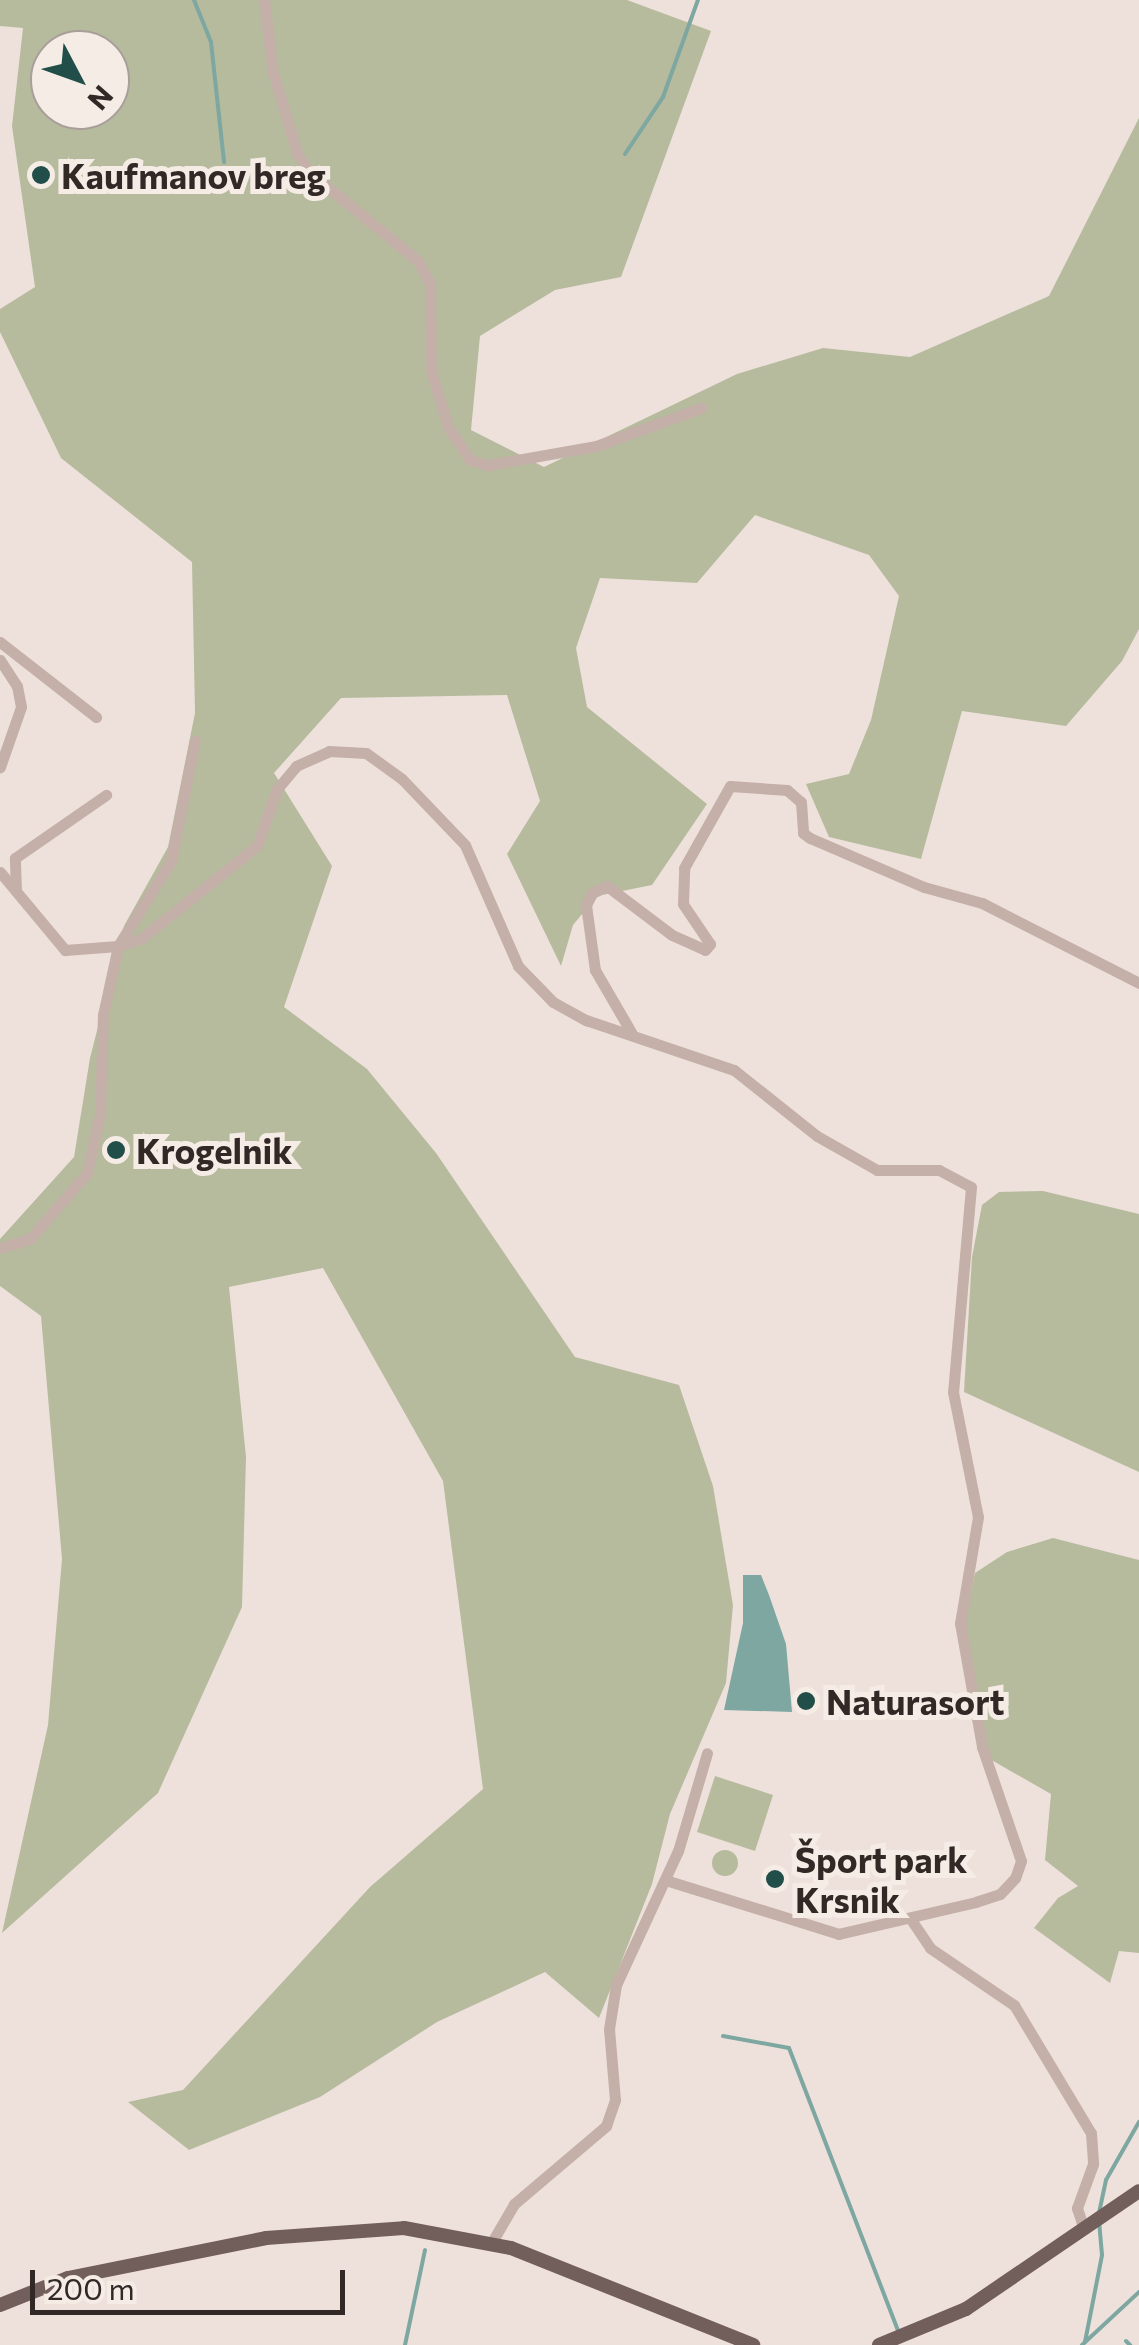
<!DOCTYPE html>
<html>
<head>
<meta charset="utf-8">
<style>
  body { margin:0 }
  #map { position:relative; width:1139px; height:2345px; overflow:hidden; background:#eee1db; font-family:Commissioner,sans-serif }
  div>[style] { position:absolute }
  .green>* { inset:0; background:#b6bb9d }
  .round { border-radius:50% }
  .water>* { inset:0; background:#7ea7a1 }
  .stream>* { height:4px; margin:-2px; padding:0 2px; transform-origin:2px; border-radius:2px; background:#7ea7a1 }
  .minor>* { height:11px; margin:-5.5px; padding:0 5.5px; transform-origin:5.5px; border-radius:5.5px; background:#c4b0a8 }
  .major>* { height:14px; margin:-7px; padding:0 7px; transform-origin:7px; border-radius:7px; background:#725e5a }
  .dots>* { width:28px; height:28px; translate:-50% -50%; box-sizing:border-box; border:5px solid #f6ece6; border-radius:50% }
  span { translate:-50% -50%; white-space:nowrap; text-align:center; line-height:1.15; -webkit-text-stroke:10px #f6ece6; paint-order:stroke }
  .poi-label { font-size:35px; color:#322927; font-weight:700 }
  .left { translate:0 -50%; text-align:left }
  .north { position:absolute; left:30px; top:30px; width:100px; height:100px; box-sizing:border-box; background:#f6ece6; border:2px solid #a89e9a; border-radius:50%; rotate:131deg; font-size:28px; font-weight:700; line-height:40px; text-align:center; color:#322927 }
  .north::after { content:''; display:block; margin:auto; width:35px; height:45px; background:#224e49; clip-path:polygon(50% 0,100% 100%,50% 72%,0 100%) }
  .scale { position:absolute; left:30px; top:2270px; width:315px; height:45px; box-sizing:border-box; border:5px solid #322927; border-top:0; padding-left:12px; font-size:30px; line-height:35px; white-space:nowrap; color:#322927; -webkit-text-stroke:8px #f6ece6; paint-order:stroke }
</style>
</head>
<body>
<div id="map">
  <div class="green">
    <div style="clip-path:polygon(evenodd,0 0,627px 0,711px 31px,621px 277px,555px 290px,480px 336px,471px 430px,544px 467px,737px 374px,823px 348px,910px 357px,1049px 296px,1139px 118px,1139px 629px,1122px 661px,1066px 726px,962px 711px,921px 859px,829px 837px,806px 784px,849px 774px,871px 720px,899px 596px,869px 555px,755px 515px,697px 583px,600px 578px,576px 648px,587px 707px,707px 804px,652px 885px,597px 896px,573px 925px,561px 966px,507px 854px,540px 801px,507px 695px,341px 698px,274px 773px,332px 866px,284px 1007px,367px 1069px,436px 1153px,575px 1357px,679px 1385px,713px 1486px,733px 1605px,726px 1683px,670px 1814px,652px 1884px,599px 2018px,545px 1972px,437px 2022px,320px 2097px,189px 2150px,128px 2102px,183px 2090px,370px 1887px,483px 1789px,443px 1481px,323px 1268px,229px 1287px,246px 1457px,242px 1607px,158px 1793px,2px 1933px,48px 1725px,62px 1559px,41px 1316px,0 1286px,0 1239px,74px 1157px,90px 1058px,124px 926px,168px 847px,195px 713px,192px 562px,61px 458px,0 332px,0 309px,35px 287px,12px 126px,23px 28px,0 26px,0 0,50px 50px,110px 50px,110px 110px,50px 110px,50px 50px)"></div>
    <div style="clip-path:polygon(1043px 1191px,1139px 1214px,1139px 1472px,964px 1392px,972px 1257px,982px 1205px,999px 1192px)"></div>
    <div style="clip-path:polygon(1053px 1538px,1139px 1560px,1139px 1953px,1119px 1951px,1110px 1983px,1034px 1928px,1058px 1898px,1078px 1886px,1045px 1860px,1051px 1794px,988px 1758px,964px 1624px,975px 1573px,1007px 1552px)"></div>
    <div style="clip-path:polygon(715px 1776px,773px 1795px,755px 1851px,697px 1832px)"></div>
    <div class="round" style="left:712px;top:1850px;width:26px;height:26px"></div>
  </div>
  <div class="water">
    <div style="clip-path:polygon(743px 1575px,761px 1575px,769px 1595px,786px 1644px,792px 1712px,724px 1710px,743px 1623px)"></div>
  </div>
  <div class="stream">
    <div style="left:194px;top:0;width:45px;rotate:68deg"></div>
    <div style="left:211px;top:42px;width:121px;rotate:83.8deg"></div>
    <div style="left:625px;top:154px;width:69px;rotate:-56.3deg"></div>
    <div style="left:663px;top:97px;width:103px;rotate:-70.2deg"></div>
    <div style="left:723px;top:2036px;width:67px;rotate:10.3deg"></div>
    <div style="left:789px;top:2048px;width:303px;rotate:68.9deg"></div>
    <div style="left:1099px;top:2213px;width:34px;rotate:-78deg"></div>
    <div style="left:1106px;top:2180px;width:67px;rotate:-60.4deg"></div>
    <div style="left:1126px;top:2341px;width:6px;rotate:45deg"></div>
    <div style="left:1085px;top:2342px;width:89px;rotate:-78.9deg"></div>
    <div style="left:1102px;top:2255px;width:33px;rotate:-95deg"></div>
    <div style="left:405px;top:2345px;width:97px;rotate:-78.1deg"></div>
    <div style="left:1082px;top:2345px;width:78px;rotate:-42.9deg"></div>
  </div>
  <div class="minor">
    <div style="left:264px;top:0;width:73px;rotate:82.9deg"></div>
    <div style="left:273px;top:72px;width:84px;rotate:73.5deg"></div>
    <div style="left:297px;top:153px;width:22px;rotate:58deg"></div>
    <div style="left:309px;top:172px;width:141px;rotate:39.2deg"></div>
    <div style="left:418px;top:261px;width:26px;rotate:62deg"></div>
    <div style="left:430px;top:284px;width:86px;rotate:89.3deg"></div>
    <div style="left:431px;top:370px;width:59px;rotate:73.4deg"></div>
    <div style="left:448px;top:427px;width:40px;rotate:56deg"></div>
    <div style="left:470px;top:460px;width:19px;rotate:16deg"></div>
    <div style="left:488px;top:465px;width:110px;rotate:-10deg"></div>
    <div style="left:596px;top:446px;width:112px;rotate:-19.9deg"></div>
    <div style="left:0;top:642px;width:122px;rotate:38deg"></div>
    <div style="left:0;top:660px;width:31px;rotate:57deg"></div>
    <div style="left:17px;top:686px;width:21px;rotate:79deg"></div>
    <div style="left:21px;top:707px;width:64px;rotate:109.3deg"></div>
    <div style="left:0;top:872px;width:102px;rotate:50.2deg"></div>
    <div style="left:65px;top:950px;width:53px;rotate:-4.3deg"></div>
    <div style="left:118px;top:946px;width:25px;rotate:-18deg"></div>
    <div style="left:142px;top:938px;width:147px;rotate:-38.7deg"></div>
    <div style="left:257px;top:846px;width:60px;rotate:-70.7deg"></div>
    <div style="left:277px;top:789px;width:30px;rotate:-50deg"></div>
    <div style="left:296px;top:766px;width:36px;rotate:-24deg"></div>
    <div style="left:329px;top:751px;width:37px;rotate:3deg"></div>
    <div style="left:366px;top:753px;width:44px;rotate:35.8deg"></div>
    <div style="left:402px;top:779px;width:91px;rotate:46.3deg"></div>
    <div style="left:465px;top:845px;width:132px;rotate:66.3deg"></div>
    <div style="left:518px;top:966px;width:50px;rotate:45.8deg"></div>
    <div style="left:553px;top:1002px;width:38px;rotate:29deg"></div>
    <div style="left:586px;top:1020px;width:156px;rotate:18.7deg"></div>
    <div style="left:734px;top:1070px;width:106px;rotate:38.5deg"></div>
    <div style="left:817px;top:1136px;width:69px;rotate:29.5deg"></div>
    <div style="left:877px;top:1170px;width:62px"></div>
    <div style="left:939px;top:1170px;width:36px;rotate:28deg"></div>
    <div style="left:971px;top:1187px;width:206px;rotate:95deg"></div>
    <div style="left:953px;top:1392px;width:127px;rotate:78.7deg"></div>
    <div style="left:978px;top:1517px;width:108px;rotate:99.6deg"></div>
    <div style="left:960px;top:1623px;width:126px;rotate:79.9deg"></div>
    <div style="left:982px;top:1747px;width:120px;rotate:71.1deg"></div>
    <div style="left:1021px;top:1861px;width:18px;rotate:109deg"></div>
    <div style="left:1015px;top:1878px;width:22px;rotate:133deg"></div>
    <div style="left:1000px;top:1894px;width:25px;rotate:162deg"></div>
    <div style="left:976px;top:1902px;width:141px;rotate:166.9deg"></div>
    <div style="left:839px;top:1934px;width:181px;rotate:-162.7deg"></div>
    <div style="left:16px;top:891px;width:33px;rotate:-92deg"></div>
    <div style="left:15px;top:858px;width:111px;rotate:-34.7deg"></div>
    <div style="left:631px;top:1032px;width:72px;rotate:-120.1deg"></div>
    <div style="left:595px;top:970px;width:66px;rotate:-97.9deg"></div>
    <div style="left:586px;top:905px;width:13px;rotate:-63deg"></div>
    <div style="left:592px;top:893px;width:17px;rotate:-25deg"></div>
    <div style="left:607px;top:886px;width:81px;rotate:37deg"></div>
    <div style="left:672px;top:935px;width:36px;rotate:24deg"></div>
    <div style="left:705px;top:950px;width:8px;rotate:-50deg"></div>
    <div style="left:710px;top:944px;width:48px;rotate:-124deg"></div>
    <div style="left:683px;top:904px;width:36px;rotate:-88deg"></div>
    <div style="left:684px;top:868px;width:94px;rotate:-60.7deg"></div>
    <div style="left:730px;top:786px;width:57px;rotate:4deg"></div>
    <div style="left:787px;top:790px;width:18px;rotate:41deg"></div>
    <div style="left:801px;top:802px;width:31px;rotate:86deg"></div>
    <div style="left:803px;top:833px;width:9px;rotate:36deg"></div>
    <div style="left:810px;top:838px;width:124px;rotate:23.3deg"></div>
    <div style="left:924px;top:887px;width:60px;rotate:15.4deg"></div>
    <div style="left:982px;top:903px;width:176px;rotate:27deg"></div>
    <div style="left:0;top:1248px;width:31px;rotate:-17deg"></div>
    <div style="left:30px;top:1239px;width:87px;rotate:-49.2deg"></div>
    <div style="left:87px;top:1173px;width:59px;rotate:-77.4deg"></div>
    <div style="left:100px;top:1115px;width:100px;rotate:-88.3deg"></div>
    <div style="left:103px;top:1015px;width:71px;rotate:-77.7deg"></div>
    <div style="left:118px;top:946px;width:100px;rotate:-58.1deg"></div>
    <div style="left:171px;top:861px;width:123px;rotate:-78.8deg"></div>
    <div style="left:912px;top:1921px;width:32px;rotate:56deg"></div>
    <div style="left:930px;top:1948px;width:102px;rotate:34.2deg"></div>
    <div style="left:1014px;top:2005px;width:149px;rotate:59deg"></div>
    <div style="left:1091px;top:2133px;width:31px;rotate:86deg"></div>
    <div style="left:1093px;top:2164px;width:47px;rotate:110deg"></div>
    <div style="left:1077px;top:2208px;width:22px;rotate:72deg"></div>
    <div style="left:492px;top:2242px;width:44px;rotate:-59.9deg"></div>
    <div style="left:514px;top:2204px;width:121px;rotate:-40.3deg"></div>
    <div style="left:606px;top:2126px;width:28px;rotate:-71deg"></div>
    <div style="left:615px;top:2100px;width:71px;rotate:-94.8deg"></div>
    <div style="left:609px;top:2029px;width:45px;rotate:-81deg"></div>
    <div style="left:616px;top:1985px;width:148px;rotate:-65.2deg"></div>
    <div style="left:678px;top:1851px;width:102px;rotate:-73.5deg"></div>
  </div>
  <div class="major">
    <div style="left:0;top:2305px;width:73px;rotate:-21.7deg"></div>
    <div style="left:68px;top:2278px;width:202px;rotate:-11.4deg"></div>
    <div style="left:266px;top:2238px;width:138px;rotate:-4.1deg"></div>
    <div style="left:404px;top:2228px;width:109px;rotate:10.6deg"></div>
    <div style="left:511px;top:2248px;width:261px;rotate:21.8deg"></div>
    <div style="left:879px;top:2345px;width:94px;rotate:-22.5deg"></div>
    <div style="left:966px;top:2309px;width:209px;rotate:-34.3deg"></div>
  </div>
  <div class="dots">
    <div style="left:41px;top:175px;background:#224e49"></div>
    <div style="left:116px;top:1150px;background:#224e49"></div>
    <div style="left:806px;top:1701px;background:#224e49"></div>
    <div style="left:775px;top:1879px;background:#224e49"></div>
  </div>
  <div class="poi-label">
    <span class="left" style="left:61px;top:175px">Kaufmanov breg</span>
    <span class="left" style="left:136px;top:1150px">Krogelnik</span>
    <span class="left" style="left:826px;top:1701px">Naturasort</span>
    <span class="left" style="left:795px;top:1879px">Šport park<br>Krsnik</span>
  </div>
  <div class="north">N</div>
  <div class="scale">200 m</div>
</div>
</body>
</html>
